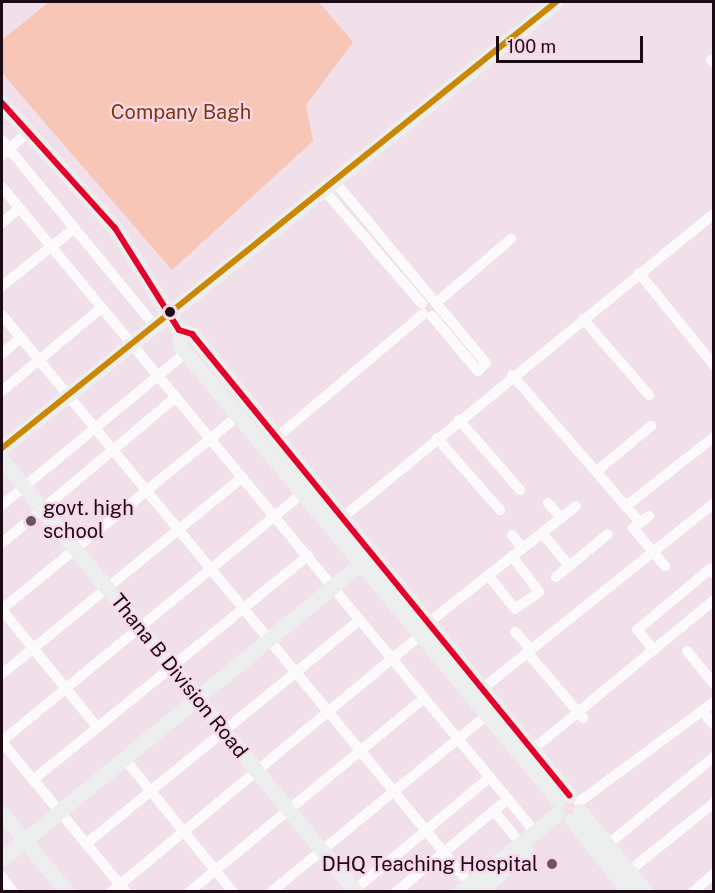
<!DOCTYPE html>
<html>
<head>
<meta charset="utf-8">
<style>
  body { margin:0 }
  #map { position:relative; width:715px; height:893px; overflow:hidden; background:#f1e0e9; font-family:"Public Sans",sans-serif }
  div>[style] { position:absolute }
  .green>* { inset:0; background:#f8c6b6 }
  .street>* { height:10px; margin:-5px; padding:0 5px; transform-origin:5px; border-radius:5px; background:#fdfafc }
  .secondary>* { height:15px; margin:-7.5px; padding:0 7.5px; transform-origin:7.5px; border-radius:7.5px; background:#edeeee }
  .bus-1>* { height:6px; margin:-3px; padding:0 3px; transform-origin:3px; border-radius:3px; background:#e4002b }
  .bus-2>* { height:6px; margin:-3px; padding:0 3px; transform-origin:3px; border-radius:3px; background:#cb8704 }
  .dots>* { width:16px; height:16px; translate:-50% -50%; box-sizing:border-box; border:3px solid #f9d8e9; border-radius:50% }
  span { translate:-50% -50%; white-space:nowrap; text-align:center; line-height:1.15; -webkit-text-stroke:4.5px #f9d8e9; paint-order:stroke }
  .park-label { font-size:20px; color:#82370b }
  .poi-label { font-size:20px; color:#1c0a15 }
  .left { translate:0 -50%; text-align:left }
  .right { translate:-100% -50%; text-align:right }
  .street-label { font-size:20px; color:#1c0a15 }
  .frame { position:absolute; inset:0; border:3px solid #1c0a15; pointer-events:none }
  .scale { position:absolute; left:496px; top:36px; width:147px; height:27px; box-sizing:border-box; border:3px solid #1c0a15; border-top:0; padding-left:8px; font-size:18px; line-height:21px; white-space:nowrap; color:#1c0a15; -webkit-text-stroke:4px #f9d8e9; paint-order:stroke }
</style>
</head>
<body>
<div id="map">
  <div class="green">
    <div style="clip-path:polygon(49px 2px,319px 2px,353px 42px,306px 105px,313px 141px,172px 270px,2px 73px,2px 40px)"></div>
  </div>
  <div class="street">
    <div style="left:711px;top:60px;width:4px;rotate:45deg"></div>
    <div style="left:2px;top:140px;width:238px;rotate:50.6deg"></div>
    <div style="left:2px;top:155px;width:35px;rotate:-41deg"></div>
    <div style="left:335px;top:182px;width:156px;rotate:50.2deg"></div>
    <div style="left:2px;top:187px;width:837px;rotate:50.43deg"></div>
    <div style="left:324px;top:190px;width:150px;rotate:49.3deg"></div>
    <div style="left:2px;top:223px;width:23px;rotate:-41deg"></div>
    <div style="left:639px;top:273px;width:119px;rotate:50.8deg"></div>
    <div style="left:2px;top:286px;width:93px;rotate:-38.5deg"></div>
    <div style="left:436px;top:303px;width:99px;rotate:-40.5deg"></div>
    <div style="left:2px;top:315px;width:735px;rotate:50.57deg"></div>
    <div style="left:432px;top:316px;width:72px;rotate:50.1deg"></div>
    <div style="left:478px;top:371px;width:11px;rotate:-45deg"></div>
    <div style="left:486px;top:363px;width:78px;rotate:-129.8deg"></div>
    <div style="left:583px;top:319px;width:101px;rotate:49deg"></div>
    <div style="left:2px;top:354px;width:24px;rotate:-42deg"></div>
    <div style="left:512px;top:375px;width:195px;rotate:49deg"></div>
    <div style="left:2px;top:391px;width:129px;rotate:-40deg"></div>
    <div style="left:459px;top:420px;width:93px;rotate:48.9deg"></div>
    <div style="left:276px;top:438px;width:192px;rotate:-40.1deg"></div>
    <div style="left:437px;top:438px;width:96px;rotate:48.8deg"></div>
    <div style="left:598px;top:470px;width:69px;rotate:-39.7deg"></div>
    <div style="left:548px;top:503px;width:20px;rotate:49deg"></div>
    <div style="left:2px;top:505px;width:239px;rotate:-39.6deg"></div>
    <div style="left:626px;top:506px;width:112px;rotate:-38.1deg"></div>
    <div style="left:649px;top:516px;width:20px;rotate:143deg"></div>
    <div style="left:633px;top:528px;width:50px;rotate:49.9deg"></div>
    <div style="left:342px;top:518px;width:480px;rotate:-39.3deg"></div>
    <div style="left:542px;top:533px;width:43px;rotate:50.7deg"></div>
    <div style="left:512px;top:535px;width:16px;rotate:52deg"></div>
    <div style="left:2px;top:543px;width:227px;rotate:-40deg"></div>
    <div style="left:488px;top:575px;width:43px;rotate:51.5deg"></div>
    <div style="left:515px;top:609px;width:29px;rotate:-35deg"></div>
    <div style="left:539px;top:592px;width:45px;rotate:-126.9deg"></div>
    <div style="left:556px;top:577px;width:67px;rotate:-39.6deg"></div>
    <div style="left:2px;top:609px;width:305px;rotate:-39.3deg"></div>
    <div style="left:2px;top:610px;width:152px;rotate:50.9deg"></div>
    <div style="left:427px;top:624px;width:190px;rotate:-38.4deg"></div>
    <div style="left:515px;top:632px;width:23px;rotate:47deg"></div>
    <div style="left:654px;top:650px;width:26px;rotate:-130deg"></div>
    <div style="left:637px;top:630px;width:95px;rotate:-39.9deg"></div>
    <div style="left:710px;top:569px;width:6px;rotate:51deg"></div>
    <div style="left:687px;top:651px;width:43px;rotate:50.7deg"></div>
    <div style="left:527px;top:652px;width:87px;rotate:49.7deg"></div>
    <div style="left:2px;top:674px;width:311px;rotate:-39.3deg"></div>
    <div style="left:482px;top:689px;width:297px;rotate:-38.7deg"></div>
    <div style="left:702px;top:711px;width:18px;rotate:49deg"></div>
    <div style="left:2px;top:741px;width:390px;rotate:-39.5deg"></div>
    <div style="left:2px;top:742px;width:195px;rotate:50.4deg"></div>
    <div style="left:532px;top:750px;width:236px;rotate:-39.5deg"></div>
    <div style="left:124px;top:758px;width:173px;rotate:50.9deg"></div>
    <div style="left:33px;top:780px;width:355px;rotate:-39.2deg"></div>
    <div style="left:579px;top:802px;width:168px;rotate:-36.5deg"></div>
    <div style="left:494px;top:811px;width:43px;rotate:50.7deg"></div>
    <div style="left:612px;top:841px;width:132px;rotate:-39.5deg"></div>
    <div style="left:86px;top:844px;width:354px;rotate:-39.3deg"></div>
    <div style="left:629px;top:871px;width:109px;rotate:-38.7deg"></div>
    <div style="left:2px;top:877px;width:19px;rotate:54deg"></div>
    <div style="left:111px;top:892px;width:403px;rotate:-39.7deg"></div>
    <div style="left:189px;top:892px;width:305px;rotate:-39.5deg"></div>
    <div style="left:271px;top:892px;width:279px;rotate:-39.3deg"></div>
    <div style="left:352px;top:892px;width:180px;rotate:-39.8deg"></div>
    <div style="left:396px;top:892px;width:146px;rotate:-39.7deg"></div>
    <div style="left:693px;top:892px;width:28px;rotate:-41deg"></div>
  </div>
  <div class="secondary">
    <div style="left:2px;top:103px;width:169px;rotate:47.9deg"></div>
    <div style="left:115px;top:228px;width:120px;rotate:57.9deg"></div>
    <div style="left:179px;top:330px;width:14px;rotate:17deg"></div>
    <div style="left:192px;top:334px;width:596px;rotate:50.72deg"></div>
    <div style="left:179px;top:330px;width:16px;rotate:86deg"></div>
    <div style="left:180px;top:346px;width:591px;rotate:50.22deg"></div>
    <div style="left:2px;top:448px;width:711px;rotate:-38.84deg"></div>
    <div style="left:2px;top:460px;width:559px;rotate:50.67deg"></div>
    <div style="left:580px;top:811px;width:104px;rotate:50.8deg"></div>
    <div style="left:2px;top:813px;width:102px;rotate:50.6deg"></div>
    <div style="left:572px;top:820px;width:92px;rotate:51.6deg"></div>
    <div style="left:2px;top:859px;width:464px;rotate:-39.5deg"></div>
    <div style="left:460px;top:892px;width:124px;rotate:-38.8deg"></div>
    <div style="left:478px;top:892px;width:63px;rotate:-40.5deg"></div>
  </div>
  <div class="bus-1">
    <div style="left:2px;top:103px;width:169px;rotate:47.9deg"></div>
    <div style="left:115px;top:228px;width:120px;rotate:57.9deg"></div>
    <div style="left:179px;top:330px;width:14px;rotate:17deg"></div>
    <div style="left:192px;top:334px;width:596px;rotate:50.72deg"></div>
  </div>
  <div class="bus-2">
    <div style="left:2px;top:448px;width:711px;rotate:-38.84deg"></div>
  </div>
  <div class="dots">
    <div style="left:170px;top:312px;background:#1c0a15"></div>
    <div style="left:31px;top:521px;background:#67555f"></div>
    <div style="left:552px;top:864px;background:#67555f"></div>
  </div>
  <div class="park-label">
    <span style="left:181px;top:112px">Company Bagh</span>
  </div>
  <div class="poi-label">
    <span class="left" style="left:43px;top:520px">govt. high<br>school</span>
    <span class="right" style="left:538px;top:864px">DHQ Teaching Hospital</span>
  </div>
  <div class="street-label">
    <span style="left:179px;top:676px;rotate:51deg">Thana B Division Road</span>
  </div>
  <div class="frame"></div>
  <div class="scale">100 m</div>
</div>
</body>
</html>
